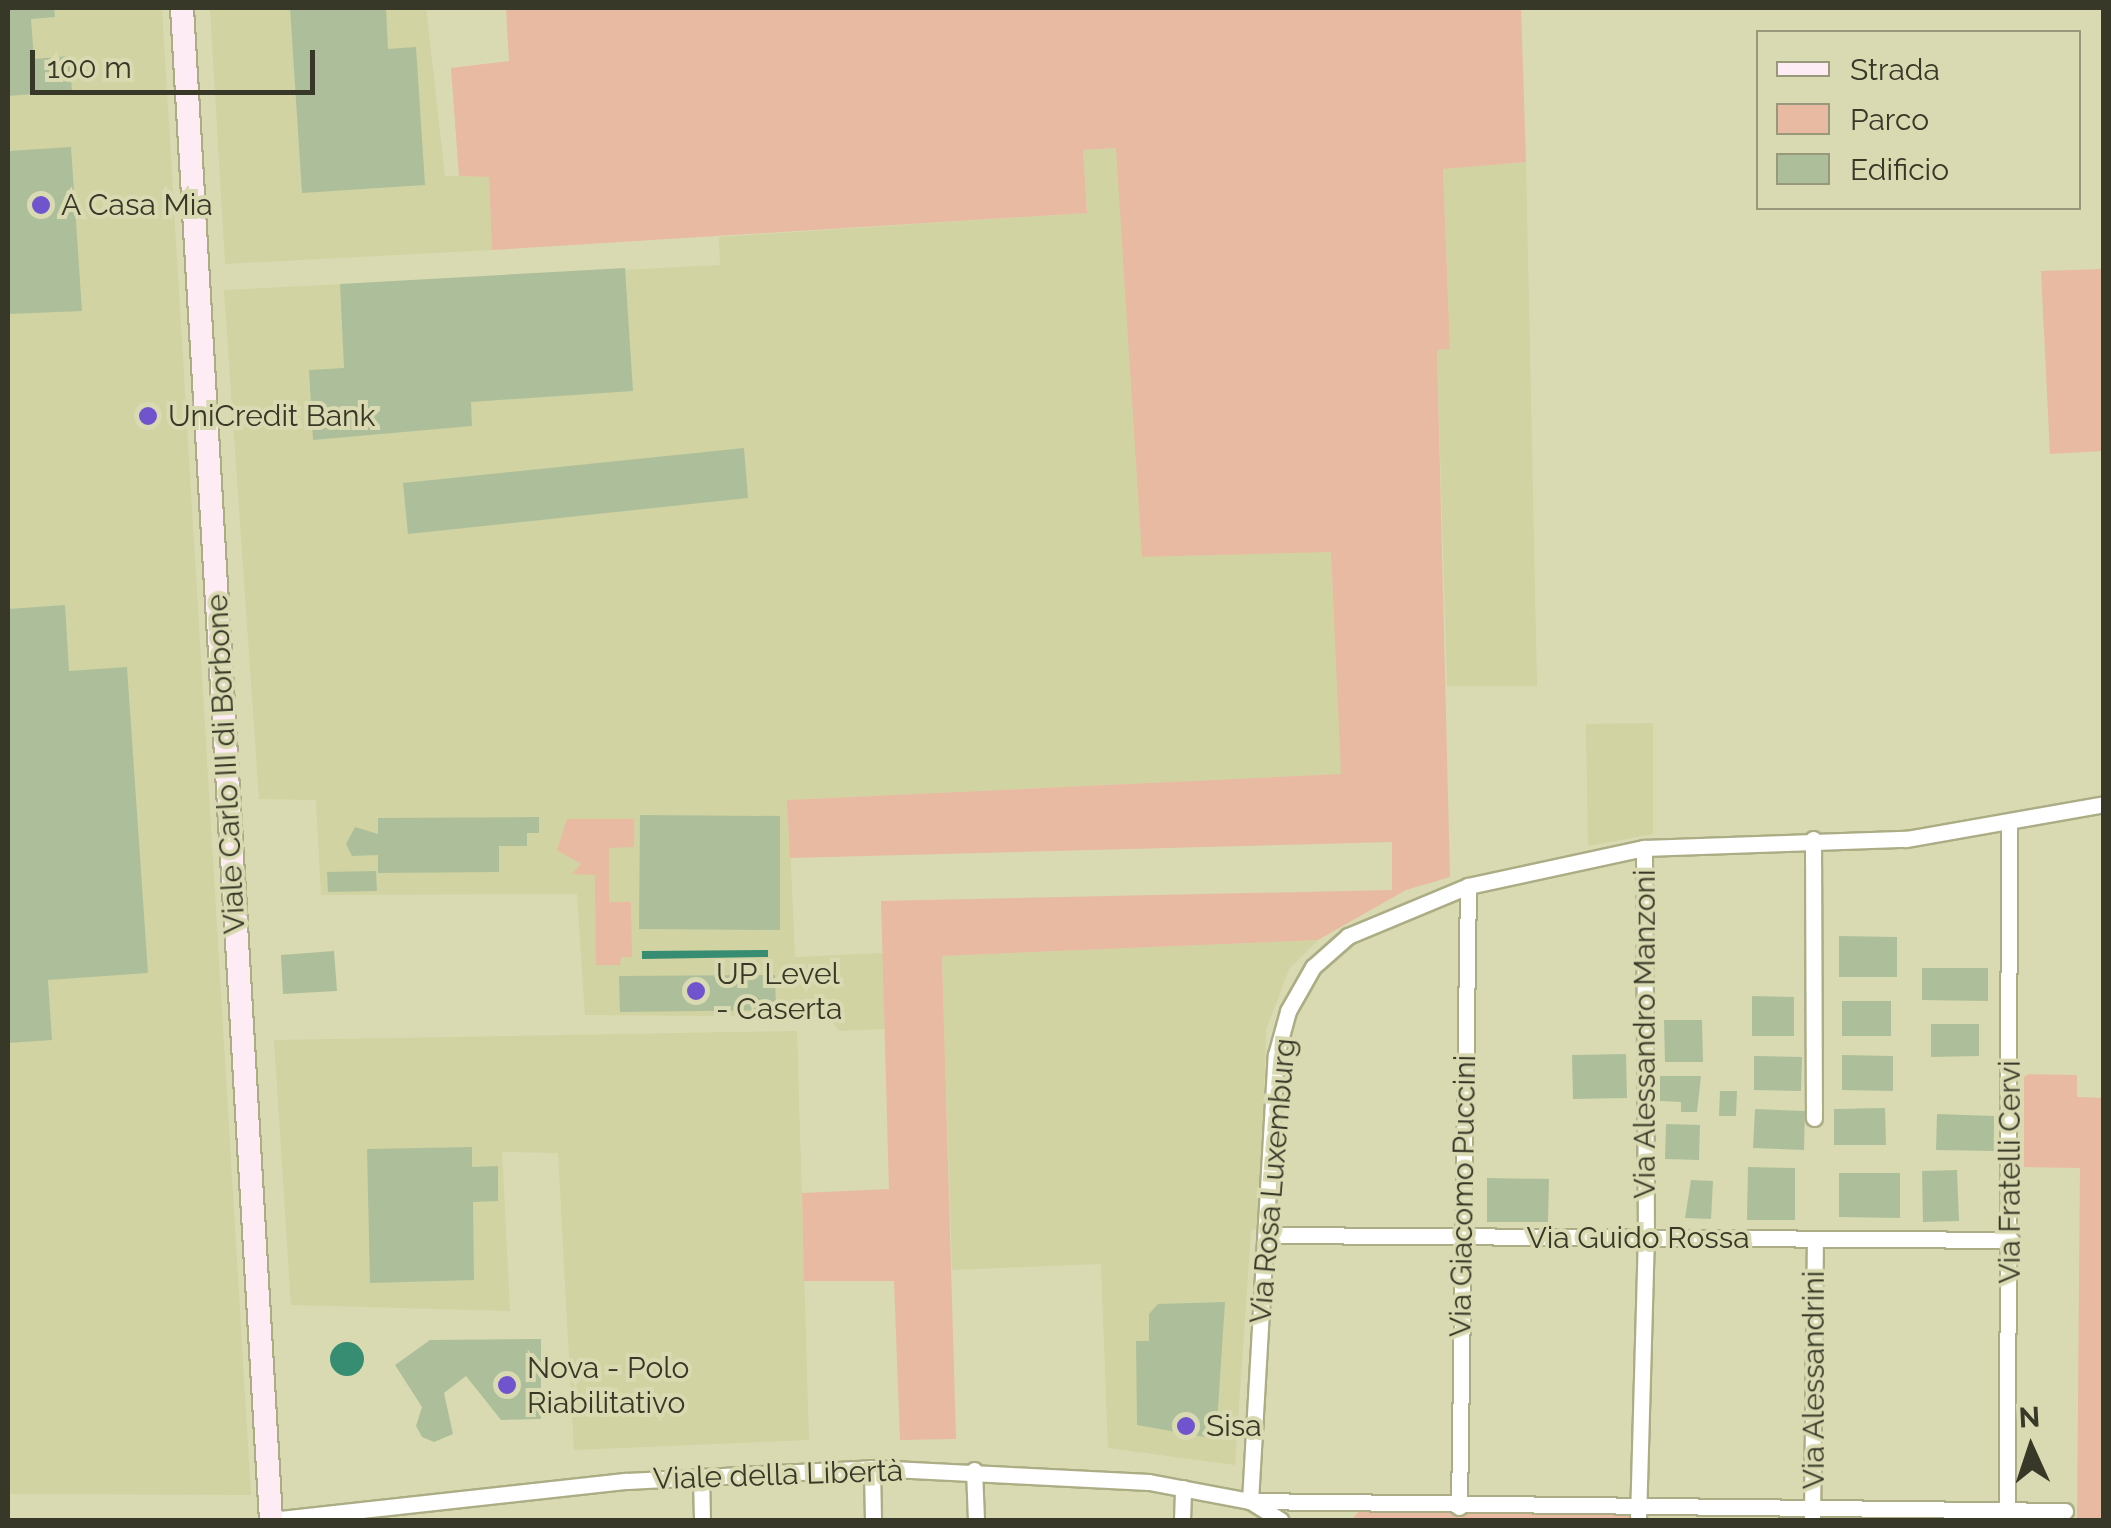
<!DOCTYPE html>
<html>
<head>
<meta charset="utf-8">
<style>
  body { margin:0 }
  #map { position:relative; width:2111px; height:1528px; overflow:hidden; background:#d9dab1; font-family:Raleway,sans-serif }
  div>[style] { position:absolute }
  .built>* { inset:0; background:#d1d3a2 }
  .green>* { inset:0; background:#e8baa1 }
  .water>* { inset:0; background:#378d72 }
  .round { border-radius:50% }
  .building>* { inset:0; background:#adbf9a }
  .roads { filter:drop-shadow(2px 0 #acad85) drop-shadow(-2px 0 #acad85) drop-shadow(0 2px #acad85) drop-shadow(0 -2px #acad85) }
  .minor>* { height:15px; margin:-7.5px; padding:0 7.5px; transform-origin:7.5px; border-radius:7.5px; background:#fff }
  .secondary>* { height:22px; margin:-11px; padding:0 11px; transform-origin:11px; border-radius:11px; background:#fdecf4 }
  .dots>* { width:28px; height:28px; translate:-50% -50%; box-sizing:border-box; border:5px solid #d9dab1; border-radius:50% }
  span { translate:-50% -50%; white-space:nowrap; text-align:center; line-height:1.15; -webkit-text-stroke:8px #d9dab1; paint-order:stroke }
  .poi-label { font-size:30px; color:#373827 }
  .left { translate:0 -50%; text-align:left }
  .street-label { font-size:30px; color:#373827 }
  .frame { position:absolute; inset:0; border:10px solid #373827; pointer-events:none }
  .legend { position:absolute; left:1756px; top:30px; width:325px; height:180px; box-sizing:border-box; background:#d9dab1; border:2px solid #98997a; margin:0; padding:12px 18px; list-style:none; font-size:30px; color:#373827 }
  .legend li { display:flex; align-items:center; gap:20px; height:50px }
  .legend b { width:50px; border:2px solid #98997a }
  .north { position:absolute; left:1981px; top:1398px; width:100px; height:100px; -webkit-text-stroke:8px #d9dab1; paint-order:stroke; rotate:357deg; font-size:28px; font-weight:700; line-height:40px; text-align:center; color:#373827 }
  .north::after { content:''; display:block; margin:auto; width:35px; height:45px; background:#373827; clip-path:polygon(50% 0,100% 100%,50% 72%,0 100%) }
  .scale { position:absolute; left:30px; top:50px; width:285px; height:45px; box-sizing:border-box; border:5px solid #373827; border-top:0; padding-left:12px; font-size:30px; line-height:35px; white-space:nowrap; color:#373827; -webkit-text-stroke:8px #d9dab1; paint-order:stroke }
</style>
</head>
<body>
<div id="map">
  <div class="built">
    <div style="clip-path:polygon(8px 8px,162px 8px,251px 1495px,8px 1494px)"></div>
    <div style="clip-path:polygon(210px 8px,426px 8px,445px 176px,489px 177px,492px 250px,225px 264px)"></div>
    <div style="clip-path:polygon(1117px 148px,1143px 557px,1331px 551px,1342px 774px,788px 800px,795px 957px,883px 953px,885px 1029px,839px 1031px,829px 1017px,585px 1015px,577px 894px,321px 895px,316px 800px,259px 799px,224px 290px,720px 265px,719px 237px,1087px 213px,1083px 150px)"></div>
    <div style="clip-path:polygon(1526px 162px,1537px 686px,1447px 686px,1437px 349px,1450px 348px,1443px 168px)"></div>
    <div style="clip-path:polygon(1653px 723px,1653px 834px,1588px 846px,1586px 724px)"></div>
    <div style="clip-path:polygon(1318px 940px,1289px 969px,1266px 1030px,1260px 1229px,1251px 1230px,1235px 1465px,1108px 1448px,1101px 1264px,952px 1270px,942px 956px)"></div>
    <div style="clip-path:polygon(797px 1031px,809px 1440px,574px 1450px,558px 1153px,502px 1152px,510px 1311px,291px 1305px,274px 1040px)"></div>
  </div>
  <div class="green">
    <div style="clip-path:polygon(506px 8px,1521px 8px,1526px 162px,1443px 169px,1450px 349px,1437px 350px,1450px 877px,1406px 890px,1318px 940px,942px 956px,956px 1439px,900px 1440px,894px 1281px,804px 1281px,802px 1193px,889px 1189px,881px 901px,1392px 890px,1392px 842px,790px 858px,787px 800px,1341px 774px,1331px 552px,1142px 557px,1116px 148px,1083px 150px,1087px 213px,492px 250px,489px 177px,459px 176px,451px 68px,509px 61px)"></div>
    <div style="clip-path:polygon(2103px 269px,2103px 451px,2050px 454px,2041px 271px)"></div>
    <div style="clip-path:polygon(567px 819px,634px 819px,634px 847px,609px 848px,609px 902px,631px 902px,632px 957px,621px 957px,620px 965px,596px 965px,595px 875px,572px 874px,581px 864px,557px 850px)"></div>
    <div style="clip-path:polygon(2024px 1074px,2077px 1075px,2077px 1097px,2103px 1098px,2103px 1520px,2077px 1520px,2080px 1168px,2024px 1167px)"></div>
    <div style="clip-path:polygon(1363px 1506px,1638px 1508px,1638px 1520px,1352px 1520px)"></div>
  </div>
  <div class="water">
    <div style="clip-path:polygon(768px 950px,768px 957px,642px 959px,642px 951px)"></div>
    <div class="round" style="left:330px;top:1342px;width:34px;height:34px"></div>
  </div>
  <div class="building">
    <div style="clip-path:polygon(8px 8px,54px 8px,55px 17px,31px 19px,34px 59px,69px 56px,72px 91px,8px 96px)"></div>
    <div style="clip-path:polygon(290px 8px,386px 8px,388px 49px,416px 47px,425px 185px,302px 193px)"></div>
    <div style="clip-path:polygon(71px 147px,82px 311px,8px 314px,8px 151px)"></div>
    <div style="clip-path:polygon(625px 268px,633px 391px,471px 402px,472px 426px,313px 440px,309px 370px,344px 368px,340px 284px)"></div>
    <div style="clip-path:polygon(744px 448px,748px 498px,408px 534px,403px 483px)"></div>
    <div style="clip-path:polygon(65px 605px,69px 671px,127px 667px,148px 973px,48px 980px,52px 1040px,8px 1043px,8px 609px)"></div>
    <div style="clip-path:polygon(640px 815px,780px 816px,780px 930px,639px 929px)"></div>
    <div style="clip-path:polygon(539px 817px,539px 833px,527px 833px,527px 846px,499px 846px,499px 872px,378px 873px,378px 855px,352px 856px,346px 844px,355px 827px,378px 834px,378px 818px)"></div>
    <div style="clip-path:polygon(376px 871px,377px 891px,328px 892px,327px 872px)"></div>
    <div style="clip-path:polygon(1839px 936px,1897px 937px,1897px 977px,1839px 977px)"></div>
    <div style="clip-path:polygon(334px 951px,337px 991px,283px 994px,281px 955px)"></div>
    <div style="clip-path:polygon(1922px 968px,1988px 968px,1988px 1001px,1922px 1000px)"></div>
    <div style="clip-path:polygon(775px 975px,776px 1010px,620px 1012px,619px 976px)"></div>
    <div style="clip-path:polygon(1752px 996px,1794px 997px,1794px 1036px,1752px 1036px)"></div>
    <div style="clip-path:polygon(1842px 1001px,1891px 1001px,1891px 1036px,1842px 1036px)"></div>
    <div style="clip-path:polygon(1664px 1020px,1702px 1020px,1703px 1062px,1665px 1062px)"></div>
    <div style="clip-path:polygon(1931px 1024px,1979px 1024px,1979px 1056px,1931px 1057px)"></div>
    <div style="clip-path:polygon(1626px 1054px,1627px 1098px,1573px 1099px,1572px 1055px)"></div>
    <div style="clip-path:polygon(1842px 1055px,1893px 1056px,1893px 1091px,1842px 1090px)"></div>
    <div style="clip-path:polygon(1754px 1056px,1802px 1057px,1801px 1091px,1754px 1090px)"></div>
    <div style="clip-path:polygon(1660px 1076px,1701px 1076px,1697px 1112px,1681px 1112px,1681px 1102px,1660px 1101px)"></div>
    <div style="clip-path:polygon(1720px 1091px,1737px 1091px,1736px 1116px,1719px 1116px)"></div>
    <div style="clip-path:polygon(1885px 1108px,1886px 1145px,1834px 1145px,1834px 1109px)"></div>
    <div style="clip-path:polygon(1755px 1109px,1805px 1111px,1804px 1150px,1753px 1148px)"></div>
    <div style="clip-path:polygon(1937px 1114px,1994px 1116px,1994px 1151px,1936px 1150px)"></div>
    <div style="clip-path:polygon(1666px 1124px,1700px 1125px,1699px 1160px,1665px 1159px)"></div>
    <div style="clip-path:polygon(472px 1147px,472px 1167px,498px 1166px,498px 1201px,473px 1202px,474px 1280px,370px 1283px,367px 1149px)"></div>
    <div style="clip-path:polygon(1748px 1167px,1795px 1168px,1795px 1220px,1747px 1220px)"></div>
    <div style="clip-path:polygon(1957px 1170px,1959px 1221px,1923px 1222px,1922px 1171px)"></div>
    <div style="clip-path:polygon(1839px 1173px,1900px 1173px,1900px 1218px,1839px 1217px)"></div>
    <div style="clip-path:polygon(1487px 1178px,1549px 1179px,1548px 1222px,1487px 1222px)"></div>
    <div style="clip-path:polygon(1691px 1180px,1713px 1181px,1711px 1219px,1685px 1218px)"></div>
    <div style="clip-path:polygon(1225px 1302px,1216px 1439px,1137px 1425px,1136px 1341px,1149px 1341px,1149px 1314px,1158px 1304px)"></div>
    <div style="clip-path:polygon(541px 1339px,541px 1419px,501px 1420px,466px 1376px,444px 1393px,453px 1434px,434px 1442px,422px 1437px,416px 1426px,422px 1407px,395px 1365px,430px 1340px)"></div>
  </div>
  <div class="roads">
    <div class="minor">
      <div style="left:1813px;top:839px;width:279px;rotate:89.8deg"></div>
      <div style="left:1266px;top:1235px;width:745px;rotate:0.38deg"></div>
      <div style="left:872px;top:1468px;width:52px;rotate:88.9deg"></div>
      <div style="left:974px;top:1470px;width:50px;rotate:87.7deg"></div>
      <div style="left:701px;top:1476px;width:44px;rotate:88.7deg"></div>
      <div style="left:1459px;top:1507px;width:621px;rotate:-89.17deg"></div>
      <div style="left:2065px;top:1511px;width:815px;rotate:-179.3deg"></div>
      <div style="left:1250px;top:1501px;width:447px;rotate:-86.7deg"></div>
      <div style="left:1276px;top:1055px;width:46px;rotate:-74.7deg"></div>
      <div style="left:1288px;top:1011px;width:51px;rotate:-60.4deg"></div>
      <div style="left:1313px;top:967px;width:47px;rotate:-41.5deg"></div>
      <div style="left:1348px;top:936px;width:130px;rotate:-22.6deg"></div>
      <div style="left:1468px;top:886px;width:180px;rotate:-12.2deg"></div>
      <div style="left:1644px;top:848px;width:262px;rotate:-2deg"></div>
      <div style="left:1906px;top:839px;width:201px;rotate:-10deg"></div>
      <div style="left:271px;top:1520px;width:358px;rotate:-6.3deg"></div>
      <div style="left:627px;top:1481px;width:245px;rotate:-3deg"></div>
      <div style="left:872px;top:1468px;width:277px;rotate:2.9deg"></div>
      <div style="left:1149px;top:1482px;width:103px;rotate:10.7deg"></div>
      <div style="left:1250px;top:1501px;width:36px;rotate:32deg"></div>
      <div style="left:1182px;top:1520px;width:32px;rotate:-88deg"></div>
      <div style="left:1638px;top:1520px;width:282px;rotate:-88.4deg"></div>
      <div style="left:1646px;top:1238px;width:390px;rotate:-90.3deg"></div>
      <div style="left:1812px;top:1520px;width:281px;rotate:-89.4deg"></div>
      <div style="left:2007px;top:1520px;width:696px;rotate:-89.84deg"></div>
    </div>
    <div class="secondary">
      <div style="left:182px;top:8px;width:1515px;rotate:86.63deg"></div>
    </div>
  </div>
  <div class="dots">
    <div style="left:41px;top:205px;background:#6f54ce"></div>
    <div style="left:148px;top:416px;background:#6f54ce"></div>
    <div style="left:696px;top:991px;background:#6f54ce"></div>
    <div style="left:507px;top:1385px;background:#6f54ce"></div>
    <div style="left:1186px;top:1426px;background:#6f54ce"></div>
  </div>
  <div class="poi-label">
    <span class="left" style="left:61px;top:205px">A Casa Mia</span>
    <span class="left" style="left:168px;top:416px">UniCredit Bank</span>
    <span class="left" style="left:716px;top:991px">UP Level<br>- Caserta</span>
    <span class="left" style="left:527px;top:1385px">Nova - Polo<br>Riabilitativo</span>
    <span class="left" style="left:1206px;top:1426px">Sisa</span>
  </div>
  <div class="street-label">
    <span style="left:226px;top:764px;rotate:-93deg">Viale Carlo III di Borbone</span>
    <span style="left:1645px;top:1034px;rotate:-90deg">Via Alessandro Manzoni</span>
    <span style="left:2010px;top:1172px;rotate:-90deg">Via Fratelli Cervi</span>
    <span style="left:1273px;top:1181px;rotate:-85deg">Via Rosa Luxemburg</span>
    <span style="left:1463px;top:1196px;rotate:-89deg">Via Giacomo Puccini</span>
    <span style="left:1638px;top:1238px">Via Guido Rossa</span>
    <span style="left:1814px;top:1380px;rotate:-90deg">Via Alessandrini</span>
    <span style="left:778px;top:1475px;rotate:-2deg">Viale della Libertà</span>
  </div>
  <div class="frame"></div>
  <ul class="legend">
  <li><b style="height:12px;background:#fdecf4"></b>Strada</li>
  <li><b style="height:28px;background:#e8baa1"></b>Parco</li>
  <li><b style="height:28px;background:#adbf9a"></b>Edificio</li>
  </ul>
  <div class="north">N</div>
  <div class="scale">100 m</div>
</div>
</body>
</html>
